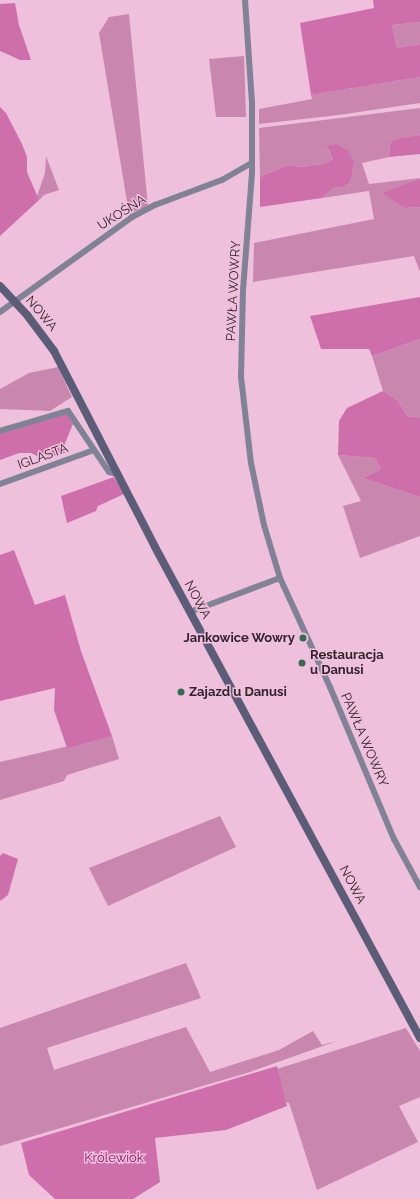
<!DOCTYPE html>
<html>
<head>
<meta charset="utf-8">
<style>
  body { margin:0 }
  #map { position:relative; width:420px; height:1199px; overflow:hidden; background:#eec0db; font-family:Raleway,sans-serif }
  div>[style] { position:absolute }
  .green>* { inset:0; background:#c987b0 }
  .forest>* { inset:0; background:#ce6fac }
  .street>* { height:6px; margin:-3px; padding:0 3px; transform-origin:3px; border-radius:3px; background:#808295 }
  .secondary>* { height:8px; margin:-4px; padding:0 4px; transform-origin:4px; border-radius:4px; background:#5b5c77 }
  .dots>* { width:11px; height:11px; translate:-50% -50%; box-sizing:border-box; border:2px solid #eec0db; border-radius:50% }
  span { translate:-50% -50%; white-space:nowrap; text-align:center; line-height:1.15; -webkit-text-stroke:3px #eec0db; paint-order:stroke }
  .street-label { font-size:13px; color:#33222c }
  .poi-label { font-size:13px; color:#33222c; font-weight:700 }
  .right { translate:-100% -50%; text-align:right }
  .left { translate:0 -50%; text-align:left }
  .park-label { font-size:13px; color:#8c196c }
</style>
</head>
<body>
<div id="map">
  <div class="green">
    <div style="clip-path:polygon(129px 14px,148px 206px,129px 214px,99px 33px,109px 17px)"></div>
    <div style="clip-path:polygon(420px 22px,420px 44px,397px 48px,392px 25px)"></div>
    <div style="clip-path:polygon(244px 56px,246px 117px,216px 117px,209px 59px)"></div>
    <div style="clip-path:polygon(420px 77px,420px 103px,339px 115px,259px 124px,259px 109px,312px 99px,311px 95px)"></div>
    <div style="clip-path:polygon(420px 108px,420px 135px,390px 144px,389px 157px,362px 163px,369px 184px,420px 178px,405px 208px,420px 207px,420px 272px,414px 256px,253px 282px,254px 243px,374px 219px,369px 191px,322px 198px,333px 188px,344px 187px,350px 182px,327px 147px,333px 159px,323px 164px,302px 167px,287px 165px,260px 177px,259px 128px)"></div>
    <div style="clip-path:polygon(46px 156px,59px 190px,44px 195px,39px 200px,37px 196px,45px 173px)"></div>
    <div style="clip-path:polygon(420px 339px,420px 418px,407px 416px,398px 401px,383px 391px,372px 356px)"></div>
    <div style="clip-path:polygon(58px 367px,72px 397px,50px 411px,0 409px,0 389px,29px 373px)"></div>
    <div style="clip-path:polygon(338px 455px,375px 458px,381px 469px,363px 478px,420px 497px,420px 536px,360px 558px,343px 506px,361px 501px)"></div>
    <div style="clip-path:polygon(112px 736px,119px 759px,67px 775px,64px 781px,0 800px,0 762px)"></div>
    <div style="clip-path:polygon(220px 816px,236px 847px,108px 906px,89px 868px)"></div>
    <div style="clip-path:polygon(186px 963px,201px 998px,47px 1048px,54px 1070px,186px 1027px,210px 1072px,279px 1050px,313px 1031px,322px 1045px,337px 1041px,250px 1072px,0 1146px,0 1028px)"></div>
    <div style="clip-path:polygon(406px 1028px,420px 1051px,420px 1097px,399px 1106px,418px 1142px,317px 1190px,289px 1103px,286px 1102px,277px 1069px)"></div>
  </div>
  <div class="forest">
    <div style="clip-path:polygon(373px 0,420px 0,420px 22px,392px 25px,397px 48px,420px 44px,420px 77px,311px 95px,300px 23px,374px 8px)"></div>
    <div style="clip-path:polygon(15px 3px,19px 25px,31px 60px,20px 60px,0 51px,0 4px)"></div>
    <div style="clip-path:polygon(0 107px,6px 113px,22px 144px,27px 157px,27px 172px,39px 200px,0 236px)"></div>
    <div style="clip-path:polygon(420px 135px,420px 154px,389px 157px,390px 144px,394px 140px)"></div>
    <div style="clip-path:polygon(336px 144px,347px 150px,354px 162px,350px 182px,344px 187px,333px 188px,322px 198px,260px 207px,260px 177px,287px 165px,302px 167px,323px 164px,333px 159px,327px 146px)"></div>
    <div style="clip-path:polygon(420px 179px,420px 207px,405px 208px,382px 193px)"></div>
    <div style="clip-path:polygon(420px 297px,420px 339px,372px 356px,369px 349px,321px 349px,310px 316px)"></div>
    <div style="clip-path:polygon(383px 391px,398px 401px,407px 416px,420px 418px,420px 497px,363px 478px,381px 469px,375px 458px,338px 455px,339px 421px,347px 408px)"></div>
    <div style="clip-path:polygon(67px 414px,73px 424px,64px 446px,65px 453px,43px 459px,31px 453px,19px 453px,0 460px,0 434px)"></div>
    <div style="clip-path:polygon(114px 477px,124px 494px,98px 506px,96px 511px,67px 523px,61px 496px)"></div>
    <div style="clip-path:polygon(14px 550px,35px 605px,65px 595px,81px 651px,112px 736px,67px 748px,54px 710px,55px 688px,0 701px,0 555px)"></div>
    <div style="clip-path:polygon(3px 853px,18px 859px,8px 895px,0 901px,0 856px)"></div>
    <div style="clip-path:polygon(277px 1066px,287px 1106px,226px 1130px,155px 1138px,160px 1182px,133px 1199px,55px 1199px,29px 1175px,21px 1143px)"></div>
  </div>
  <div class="street">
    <div style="left:245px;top:0;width:103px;rotate:86.1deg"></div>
    <div style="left:252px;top:103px;width:70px;rotate:90deg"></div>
    <div style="left:252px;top:173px;width:116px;rotate:94.4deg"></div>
    <div style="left:243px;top:289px;width:88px;rotate:91.3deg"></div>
    <div style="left:241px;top:377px;width:87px;rotate:83.4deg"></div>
    <div style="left:251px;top:463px;width:63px;rotate:78.2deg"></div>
    <div style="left:264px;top:525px;width:55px;rotate:73.2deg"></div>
    <div style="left:280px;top:578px;width:120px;rotate:65.4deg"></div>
    <div style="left:330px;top:687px;width:165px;rotate:67.2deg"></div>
    <div style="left:394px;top:839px;width:55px;rotate:61.6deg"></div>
    <div style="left:0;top:312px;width:163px;rotate:-35.7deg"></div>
    <div style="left:132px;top:217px;width:26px;rotate:-28deg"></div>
    <div style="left:155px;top:205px;width:72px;rotate:-20.5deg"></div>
    <div style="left:222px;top:180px;width:34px;rotate:-30deg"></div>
    <div style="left:0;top:431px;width:71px;rotate:-16.4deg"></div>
    <div style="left:68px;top:411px;width:73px;rotate:56.1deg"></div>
    <div style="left:109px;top:472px;width:9px;rotate:13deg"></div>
    <div style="left:0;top:484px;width:100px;rotate:-19.9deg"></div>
    <div style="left:190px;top:612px;width:96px;rotate:-20.7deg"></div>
  </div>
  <div class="secondary">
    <div style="left:0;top:286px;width:40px;rotate:47deg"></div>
    <div style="left:27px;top:315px;width:45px;rotate:53.1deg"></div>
    <div style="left:54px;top:351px;width:220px;rotate:62.7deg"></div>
    <div style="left:155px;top:547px;width:558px;rotate:61.64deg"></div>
  </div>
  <div class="dots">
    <div style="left:303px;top:638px;background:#346b52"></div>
    <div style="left:302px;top:663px;background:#346b52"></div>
    <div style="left:181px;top:692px;background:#346b52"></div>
  </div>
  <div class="street-label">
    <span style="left:122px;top:213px;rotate:-32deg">UKOŚNA</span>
    <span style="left:234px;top:291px;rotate:-87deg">PAWŁA WOWRY</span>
    <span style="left:41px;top:314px;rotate:50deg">NOWA</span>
    <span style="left:43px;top:457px;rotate:-20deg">IGLASTA</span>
    <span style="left:197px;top:600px;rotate:62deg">NOWA</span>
    <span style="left:364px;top:740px;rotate:67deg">PAWŁA WOWRY</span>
    <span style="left:352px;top:885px;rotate:62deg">NOWA</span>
  </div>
  <div class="poi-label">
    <span class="right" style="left:295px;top:638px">Jankowice Wowry</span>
    <span class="left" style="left:310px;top:663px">Restauracja<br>u Danusi</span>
    <span class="left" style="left:189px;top:692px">Zajazd u Danusi</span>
  </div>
  <div class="park-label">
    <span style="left:114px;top:1158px">Królewiok</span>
  </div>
</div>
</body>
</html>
